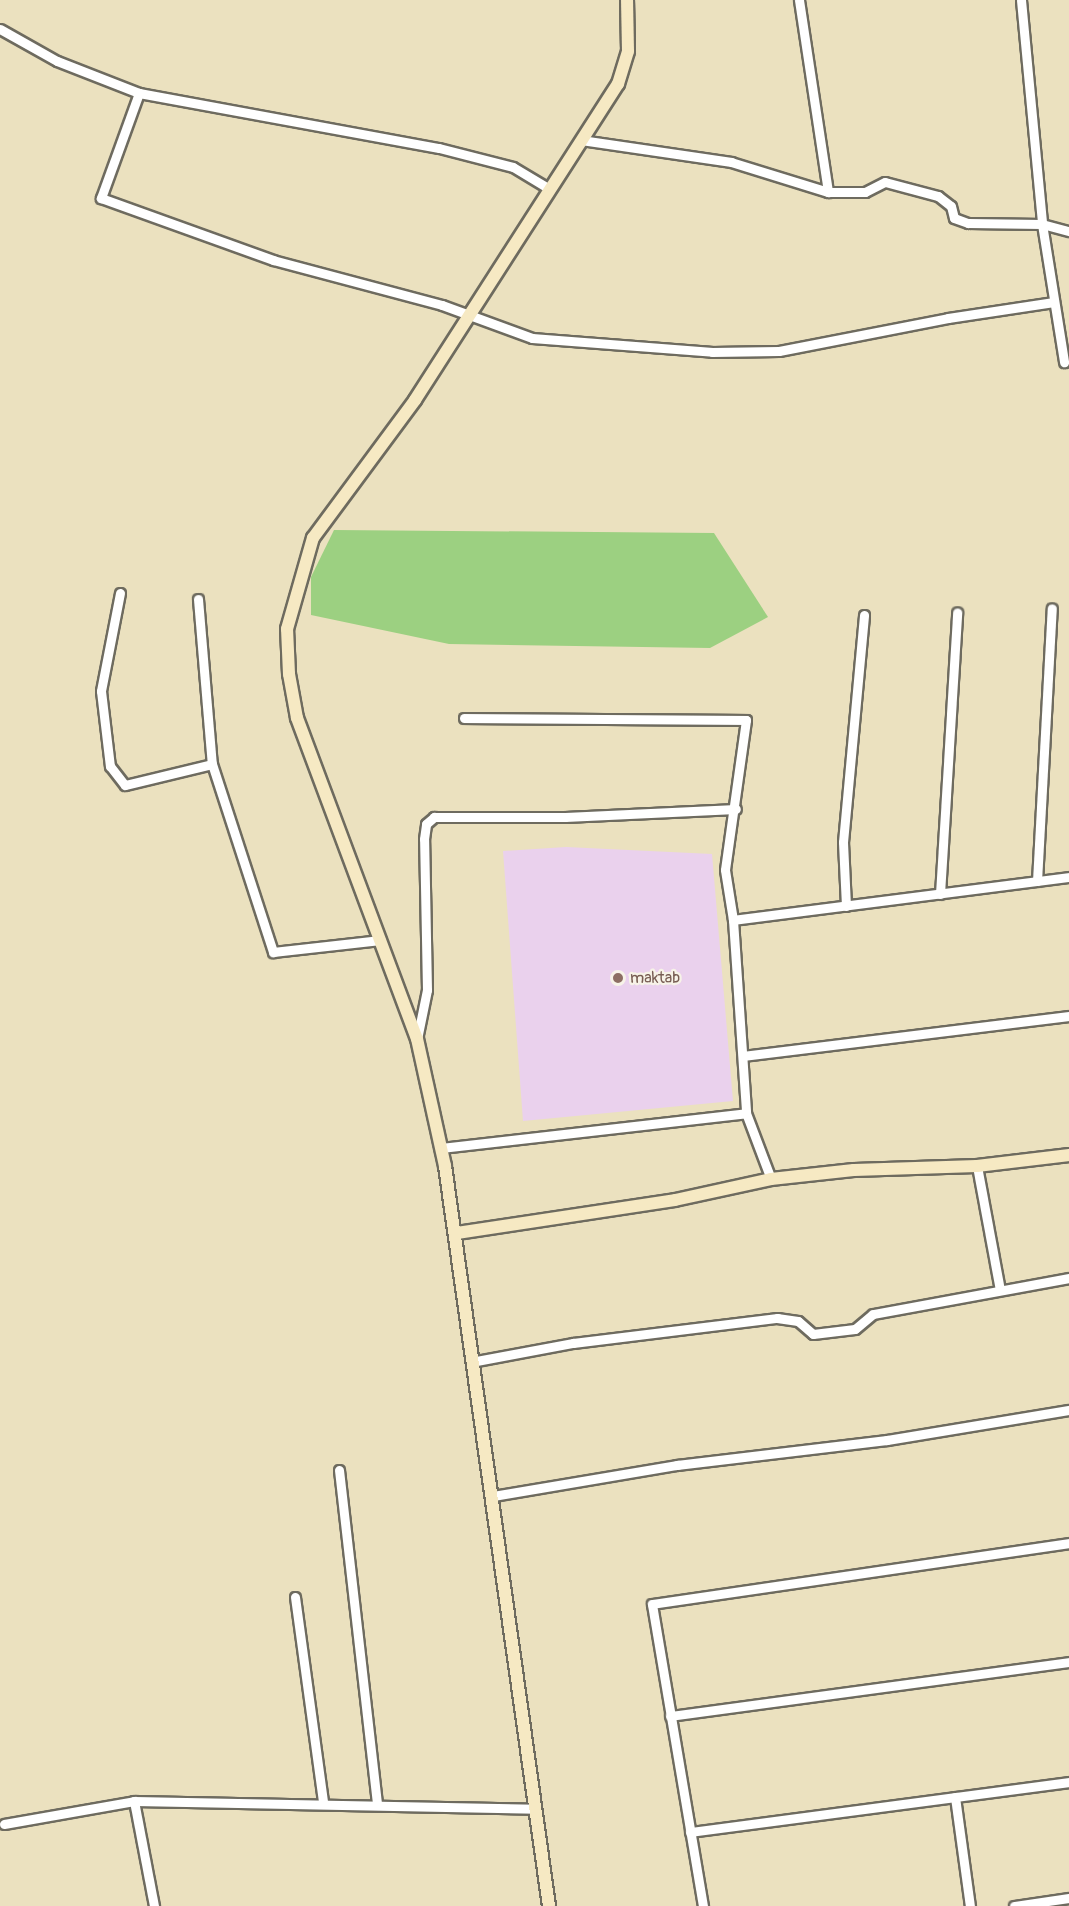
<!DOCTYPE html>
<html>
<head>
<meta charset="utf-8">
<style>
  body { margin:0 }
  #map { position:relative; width:1069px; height:1906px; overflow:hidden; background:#ebe1bf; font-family:Pangolin,sans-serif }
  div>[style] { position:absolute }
  .built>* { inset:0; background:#ead1ed }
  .green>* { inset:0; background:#9cd081 }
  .roads { filter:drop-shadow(2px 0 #6e6b5f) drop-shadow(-2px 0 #6e6b5f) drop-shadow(0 2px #6e6b5f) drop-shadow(0 -2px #6e6b5f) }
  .street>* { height:9px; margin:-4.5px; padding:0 4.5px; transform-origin:4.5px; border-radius:4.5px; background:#fff }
  .secondary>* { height:12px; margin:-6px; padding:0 6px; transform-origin:6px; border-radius:6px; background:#f6e9c3 }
  .dots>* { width:16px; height:16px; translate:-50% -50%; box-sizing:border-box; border:3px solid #f7f3e8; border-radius:50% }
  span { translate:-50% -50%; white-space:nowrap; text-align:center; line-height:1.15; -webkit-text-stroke:4.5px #f7f3e8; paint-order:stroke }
  .education-label { font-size:16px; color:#785e54 }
  .left { translate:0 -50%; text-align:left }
</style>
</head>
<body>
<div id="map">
  <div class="built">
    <div style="clip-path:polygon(566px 847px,712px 854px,733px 1101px,523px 1121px,503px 851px)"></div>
  </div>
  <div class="green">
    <div style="clip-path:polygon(334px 530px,714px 533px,768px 617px,710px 648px,449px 644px,311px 615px,311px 577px)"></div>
  </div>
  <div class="roads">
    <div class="street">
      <div style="left:799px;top:0;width:194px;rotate:81.4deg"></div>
      <div style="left:1021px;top:0;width:225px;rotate:84.6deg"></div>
      <div style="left:1042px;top:224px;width:140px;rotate:80.9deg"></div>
      <div style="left:0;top:29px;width:65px;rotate:29.3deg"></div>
      <div style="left:57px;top:61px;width:88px;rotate:21.3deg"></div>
      <div style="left:139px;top:93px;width:305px;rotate:10.4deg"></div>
      <div style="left:439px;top:148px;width:76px;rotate:14.4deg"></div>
      <div style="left:513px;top:167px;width:41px;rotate:31deg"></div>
      <div style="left:139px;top:93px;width:112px;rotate:109.9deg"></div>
      <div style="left:101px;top:198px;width:183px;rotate:19.8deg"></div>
      <div style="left:273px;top:260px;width:175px;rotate:14.9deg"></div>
      <div style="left:442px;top:305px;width:96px;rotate:20.1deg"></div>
      <div style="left:532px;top:338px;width:181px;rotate:4.4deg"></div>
      <div style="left:712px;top:352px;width:67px;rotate:-0.9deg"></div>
      <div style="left:779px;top:351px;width:172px;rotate:-11deg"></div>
      <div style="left:948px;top:318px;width:107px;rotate:-8.6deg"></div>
      <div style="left:581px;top:140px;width:152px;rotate:8.3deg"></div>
      <div style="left:731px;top:162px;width:102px;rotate:17.2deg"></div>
      <div style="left:828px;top:192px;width:37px"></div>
      <div style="left:865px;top:192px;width:22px;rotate:-27deg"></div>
      <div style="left:885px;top:182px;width:55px;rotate:14.8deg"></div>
      <div style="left:938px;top:196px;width:16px;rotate:38deg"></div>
      <div style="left:951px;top:206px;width:12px;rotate:76deg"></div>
      <div style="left:954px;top:218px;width:15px;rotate:20deg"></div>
      <div style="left:968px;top:223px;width:74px;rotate:0.8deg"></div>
      <div style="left:1042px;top:224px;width:28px;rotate:15deg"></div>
      <div style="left:120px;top:593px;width:100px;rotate:101deg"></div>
      <div style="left:101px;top:691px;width:76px;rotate:83.2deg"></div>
      <div style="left:110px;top:766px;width:24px;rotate:52deg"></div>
      <div style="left:125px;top:785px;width:89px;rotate:-13.6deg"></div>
      <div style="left:198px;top:599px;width:166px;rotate:85.2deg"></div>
      <div style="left:212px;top:764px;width:198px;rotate:72deg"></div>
      <div style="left:273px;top:952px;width:108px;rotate:-6.4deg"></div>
      <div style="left:464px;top:718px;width:282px;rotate:0.4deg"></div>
      <div style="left:746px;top:720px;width:151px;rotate:98deg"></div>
      <div style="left:725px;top:870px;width:51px;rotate:80.9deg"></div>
      <div style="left:733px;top:920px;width:193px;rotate:86.1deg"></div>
      <div style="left:746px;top:1113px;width:71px;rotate:69.3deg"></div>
      <div style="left:1037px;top:881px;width:273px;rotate:-86.9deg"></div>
      <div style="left:940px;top:894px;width:282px;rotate:-86.5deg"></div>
      <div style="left:846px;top:906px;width:64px;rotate:-92.7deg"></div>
      <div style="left:843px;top:842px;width:228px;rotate:-84.7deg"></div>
      <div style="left:733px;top:920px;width:339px;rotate:-7.3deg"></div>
      <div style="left:417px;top:1039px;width:50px;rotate:-78.5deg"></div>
      <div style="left:427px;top:990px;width:151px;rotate:-91.1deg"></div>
      <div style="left:424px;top:839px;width:15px;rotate:-82deg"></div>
      <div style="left:426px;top:824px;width:11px;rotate:-41deg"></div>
      <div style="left:434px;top:817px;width:131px"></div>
      <div style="left:565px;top:817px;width:171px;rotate:-2.7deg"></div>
      <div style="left:743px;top:1056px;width:328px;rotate:-7deg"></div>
      <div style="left:441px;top:1148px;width:307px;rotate:-6.5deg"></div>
      <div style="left:977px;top:1166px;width:126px;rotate:79.5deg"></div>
      <div style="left:471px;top:1362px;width:104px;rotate:-10.6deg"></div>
      <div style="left:573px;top:1343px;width:206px;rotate:-7deg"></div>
      <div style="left:777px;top:1318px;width:21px;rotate:8deg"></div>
      <div style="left:798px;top:1321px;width:20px;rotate:41deg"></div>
      <div style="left:813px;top:1334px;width:42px;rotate:-6.8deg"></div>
      <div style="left:855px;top:1329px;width:23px;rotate:-40deg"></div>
      <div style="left:873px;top:1314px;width:199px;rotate:-10.4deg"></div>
      <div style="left:339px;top:1470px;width:335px;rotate:83.5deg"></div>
      <div style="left:493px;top:1496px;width:187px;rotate:-9.6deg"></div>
      <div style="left:677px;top:1465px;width:211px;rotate:-6.8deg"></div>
      <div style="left:887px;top:1440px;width:184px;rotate:-9.4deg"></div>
      <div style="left:295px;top:1597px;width:207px;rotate:82.2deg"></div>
      <div style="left:670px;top:1716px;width:403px;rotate:-7.7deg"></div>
      <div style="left:955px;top:1797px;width:110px;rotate:82.2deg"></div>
      <div style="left:134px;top:1801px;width:107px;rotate:79.2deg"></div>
      <div style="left:4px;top:1824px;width:132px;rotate:-10deg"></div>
      <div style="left:134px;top:1801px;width:402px;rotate:1.1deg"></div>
      <div style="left:690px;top:1832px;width:382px;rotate:-7.5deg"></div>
      <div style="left:703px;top:1906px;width:306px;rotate:-99.6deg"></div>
      <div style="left:652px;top:1604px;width:421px;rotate:-8.3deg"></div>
      <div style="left:1014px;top:1906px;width:56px;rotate:-8.3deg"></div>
    </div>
    <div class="secondary">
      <div style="left:457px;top:1233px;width:220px;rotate:-8.6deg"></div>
      <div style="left:675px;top:1200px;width:98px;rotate:-12.3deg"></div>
      <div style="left:771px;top:1179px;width:83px;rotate:-6.2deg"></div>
      <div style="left:854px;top:1170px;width:123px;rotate:-1.9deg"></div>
      <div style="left:977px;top:1166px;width:93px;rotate:-6.8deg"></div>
      <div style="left:549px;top:1906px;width:747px;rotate:-98deg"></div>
      <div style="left:445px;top:1166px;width:130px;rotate:-102.4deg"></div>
      <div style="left:417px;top:1039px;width:343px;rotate:-110.5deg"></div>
      <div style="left:297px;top:718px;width:45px;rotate:-100.3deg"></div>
      <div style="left:289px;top:674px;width:45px;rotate:-92.5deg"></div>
      <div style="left:287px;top:629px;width:95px;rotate:-74.1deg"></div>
      <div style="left:313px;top:538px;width:172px;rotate:-53.5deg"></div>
      <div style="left:415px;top:400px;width:376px;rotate:-57.3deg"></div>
      <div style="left:618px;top:84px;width:34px;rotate:-73deg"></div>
      <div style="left:628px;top:51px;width:51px;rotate:-91.1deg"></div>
    </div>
  </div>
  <div class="dots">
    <div style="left:618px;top:978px;background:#8d6e63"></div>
  </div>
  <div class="education-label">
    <span class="left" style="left:630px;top:978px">maktab</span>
  </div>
</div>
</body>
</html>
